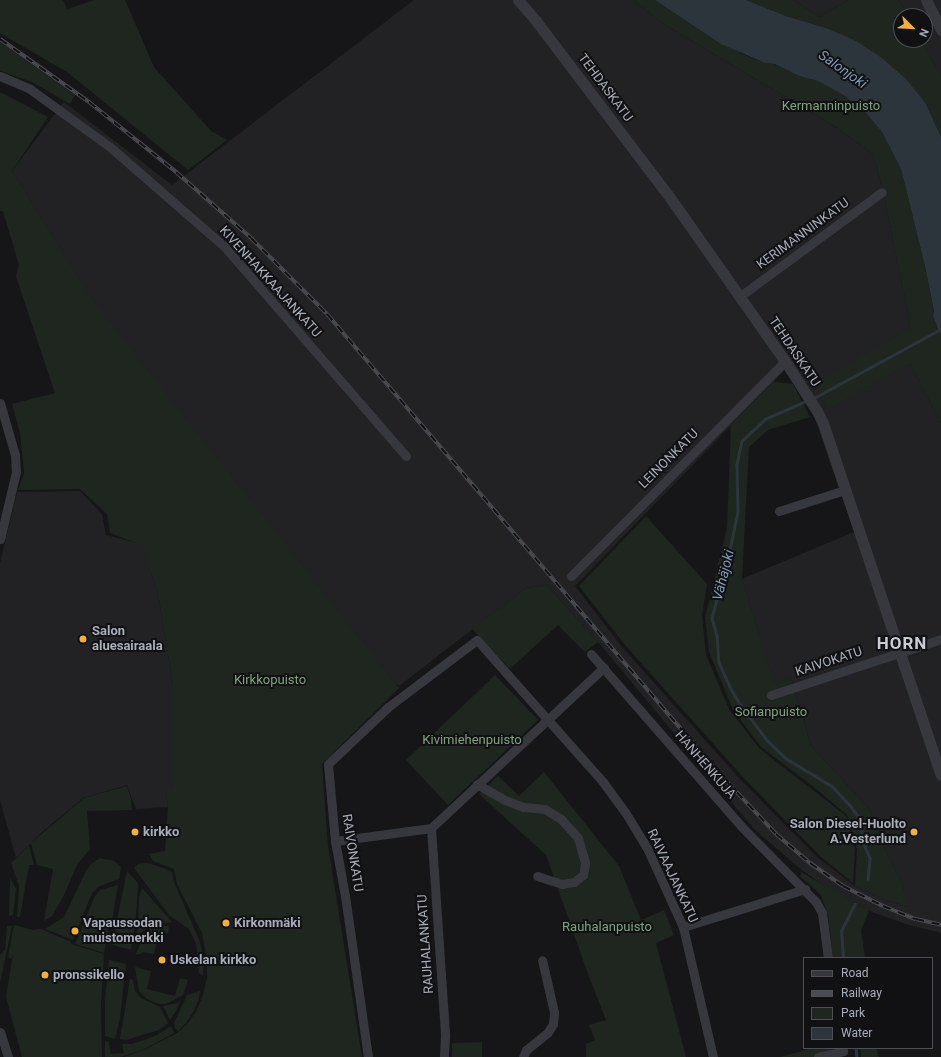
<!DOCTYPE html>
<html>
<head>
<meta charset="utf-8">
<style>
  body { margin:0 }
  #map { position:relative; width:941px; height:1057px; overflow:hidden; background:#161618; font-family:Roboto,sans-serif }
  div>[style] { position:absolute }
  .built>* { inset:0; background:#222225 }
  .green>* { inset:0; background:#1e261f }
  .water>* { inset:0; background:#2c353c }
  .stream>* { height:2.5px; margin:-1.25px; padding:0 1.25px; transform-origin:1.25px; border-radius:1.25px; background:#2c353c }
  .minor>* { height:9px; margin:-4.5px; padding:0 4.5px; transform-origin:4.5px; border-radius:4.5px; background:#37383d }
  .tertiary>* { height:11px; margin:-5.5px; padding:0 5.5px; transform-origin:5.5px; border-radius:5.5px; background:#37383d }
  .rail>* { height:4px; margin-top:-2px; transform-origin:0; background:repeating-linear-gradient(90deg,#111113 0 8px,#4a4c52 0 16px); box-sizing:border-box; border-block:1px solid #4a4c52 }
  .dots>* { width:11px; height:11px; translate:-50% -50%; box-sizing:border-box; border:2px solid #111113; border-radius:50% }
  span { translate:-50% -50%; white-space:nowrap; text-align:center; line-height:1.15; -webkit-text-stroke:4px #111113; paint-order:stroke }
  .street-label { font-size:13px; color:#a8adb8 }
  .park-label { font-size:13px; color:#7fa381 }
  .poi-label { font-size:13px; color:#a8adb8; font-weight:700 }
  .left { translate:0 -50%; text-align:left }
  .right { translate:-100% -50%; text-align:right }
  .water-label { font-size:14px; color:#7f9bb3; font-style:italic }
  .district-label { font-size:17px; color:#c9ccd4; font-weight:700; letter-spacing:1px }
  .legend { position:absolute; left:803px; top:957px; width:130px; height:92px; box-sizing:border-box; background:#111113; border:1px solid #4d4f55; margin:0; padding:5px 7px; list-style:none; font-size:12px; color:#a8adb8 }
  .legend li { display:flex; align-items:center; gap:8px; height:20px }
  .legend b { width:20px; border:1px solid #4d4f55 }
  .north { position:absolute; left:893px; top:8px; width:40px; height:40px; box-sizing:border-box; background:#111113; border:1px solid #4d4f55; border-radius:50%; rotate:114deg; font-size:11px; font-weight:700; line-height:16px; text-align:center; color:#a8adb8 }
  .north::after { content:''; display:block; margin:auto; width:14px; height:18px; background:#f2b134; clip-path:polygon(50% 0,100% 100%,50% 72%,0 100%) }
</style>
</head>
<body>
<div id="map">
  <div class="built">
    <div style="clip-path:polygon(evenodd,414px 0,634px 0,659px 21px,836px 127px,873px 154px,883px 190px,913px 337px,910px 363px,941px 423px,941px 933px,909px 925px,869px 911px,827px 888px,798px 867px,754px 829px,598px 642px,547px 585px,526px 588px,399px 686px,387px 674px,93px 302px,12px 171px,64px 102px,172px 185px,414px 0,785px 370px,814px 416px,854px 532px,742px 579px,774px 684px,791px 678px,811px 746px,866px 805px,877px 823px,882px 843px,902px 883px,907px 907px,881px 898px,855px 886px,818px 858px,739px 778px,622px 647px,575px 586px,785px 370px)"></div>
    <div style="clip-path:polygon(793px 0,849px 0,819px 17px)"></div>
    <div style="clip-path:polygon(899px 0,941px 0,941px 77px,921px 40px,925px 40px,925px 16px,908px 16px)"></div>
    <div style="clip-path:polygon(80px 491px,102px 514px,106px 535px,141px 544px,158px 593px,173px 685px,173px 790px,166px 790px,168px 807px,136px 809px,127px 785px,83px 798px,42px 832px,16px 858px,0 800px,0 563px,17px 492px)"></div>
  </div>
  <div class="green">
    <div style="clip-path:polygon(0 0,63px 0,67px 9px,95px 0,125px 0,154px 67px,211px 131px,227px 140px,188px 170px,67px 72px,0 33px)"></div>
    <div style="clip-path:polygon(634px 0,655px 0,742px 54px,765px 63px,774px 64px,799px 76px,818px 81px,845px 96px,866px 113px,882px 132px,901px 169px,925px 266px,934px 311px,933px 316px,941px 336px,941px 423px,910px 363px,828px 409px,815px 383px,911px 328px,883px 190px,873px 154px,836px 127px,659px 21px)"></div>
    <div style="clip-path:polygon(746px 0,793px 0,819px 17px,849px 0,899px 0,908px 16px,901px 16px,901px 40px,921px 40px,941px 77px,941px 137px,926px 104px,826px 28px,786px 16px)"></div>
    <div style="clip-path:polygon(0 42px,75px 95px,70px 104px,32px 82px,0 71px)"></div>
    <div style="clip-path:polygon(0 92px,48px 117px,12px 171px,93px 301px,399px 688px,322px 764px,328px 846px,362px 1057px,124px 1057px,146px 1049px,177px 1033px,187px 1024px,196px 1012px,203px 995px,207px 978px,207px 960px,202px 933px,177px 884px,174px 869px,153px 861px,149px 854px,165px 851px,168px 807px,166px 790px,173px 790px,173px 685px,158px 593px,141px 545px,110px 533px,107px 514px,80px 489px,18px 490px,24px 473px,20px 433px,12px 404px,55px 393px,16px 276px,19px 265px,3px 211px,0 211px)"></div>
    <div style="clip-path:polygon(773px 382px,793px 384px,810px 417px,768px 430px,749px 447px,742px 579px,774px 683px,791px 678px,811px 746px,866px 805px,877px 823px,882px 843px,902px 883px,908px 907px,881px 898px,855px 886px,857px 849px,847px 815px,815px 788px,761px 747px,733px 710px,709px 652px,705px 617px,727px 528px,731px 425px)"></div>
    <div style="clip-path:polygon(646px 516px,707px 584px,702px 615px,706px 655px,730px 711px,760px 749px,846px 816px,855px 848px,853px 883px,820px 856px,742px 776px,625px 645px,579px 586px)"></div>
    <div style="clip-path:polygon(547px 585px,598px 642px,585px 652px,558px 625px,510px 669px,472px 629px,526px 588px)"></div>
    <div style="clip-path:polygon(495px 675px,538px 720px,448px 805px,406px 760px)"></div>
    <div style="clip-path:polygon(544px 772px,619px 866px,641px 920px,664px 910px,674px 935px,656px 943px,686px 1057px,586px 1057px,586px 1044px,595px 1040px,589px 1025px,606px 1020px,588px 974px,546px 855px,479px 794px,498px 776px,519px 796px)"></div>
    <div style="clip-path:polygon(127px 786px,131px 799px,132px 810px,87px 811px,90px 849px,77px 865px,63px 897px,52px 916px,44px 921px,53px 869px,37px 865px,31px 843px,84px 798px)"></div>
    <div style="clip-path:polygon(29px 846px,34px 865px,29px 865px,20px 917px,17px 917px,19px 886px,11px 863px)"></div>
    <div style="clip-path:polygon(100px 858px,114px 861px,121px 867px,119px 879px,100px 886px,92px 893px,73px 940px,45px 929px,64px 917px,85px 873px,91px 864px)"></div>
    <div style="clip-path:polygon(147px 863px,164px 868px,172px 872px,174px 882px,200px 942px,204px 963px,203px 976px,199px 973px,196px 944px,189px 929px,169px 915px,134px 868px,138px 864px)"></div>
    <div style="clip-path:polygon(127px 871px,138px 883px,138px 888px,135px 927px,131px 950px,112px 945px)"></div>
    <div style="clip-path:polygon(801px 872px,869px 911px,861px 930px,865px 958px,833px 958px,828px 916px,821px 895px,800px 876px)"></div>
    <div style="clip-path:polygon(10px 877px,16px 889px,13px 915px,9px 916px)"></div>
    <div style="clip-path:polygon(118px 885px,113px 915px,108px 930px,104px 953px,75px 944px,95px 896px,100px 890px)"></div>
    <div style="clip-path:polygon(142px 888px,172px 922px,154px 924px,147px 928px,140px 933px,134px 945px,138px 928px,139px 896px)"></div>
    <div style="clip-path:polygon(14px 925px,33px 930px,41px 929px,71px 942px,71px 944px,104px 954px,101px 1005px,102px 1057px,22px 1057px,6px 997px,13px 954px,11px 959px,8px 957px)"></div>
    <div style="clip-path:polygon(7px 926px,12px 926px,0 983px,0 955px,5px 950px)"></div>
    <div style="clip-path:polygon(161px 926px,169px 926px,168px 933px,159px 934px,154px 954px,143px 952px,141px 954px,136px 954px,143px 938px,150px 929px)"></div>
    <div style="clip-path:polygon(109px 960px,126px 964px,120px 1019px,115px 1039px,105px 1036px,105px 999px)"></div>
    <div style="clip-path:polygon(135px 967px,151px 971px,147px 989px,175px 996px,180px 978px,188px 980px,183px 995px,166px 1004px,159px 1004px,147px 999px,139px 991px)"></div>
    <div style="clip-path:polygon(130px 979px,133px 980px,135px 991px,141px 998px,160px 1007px,168px 1023px,159px 1030px,126px 1040px,120px 1039px)"></div>
    <div style="clip-path:polygon(200px 991px,199px 998px,194px 1011px,186px 1023px,178px 1031px,175px 1028px,174px 1023px,187px 995px)"></div>
    <div style="clip-path:polygon(181px 1000px,176px 1011px,170px 1020px,163px 1006px,177px 1003px)"></div>
    <div style="clip-path:polygon(171px 1026px,174px 1033px,145px 1049px,121px 1057px,105px 1057px,105px 1041px,109px 1042px,111px 1054px,124px 1053px,122px 1044px,131px 1044px,144px 1040px,157px 1035px)"></div>
    <div style="clip-path:polygon(482px 1042px,482px 1057px,452px 1057px,452px 1043px)"></div>
    <div style="clip-path:polygon(813px 1048px,831px 1048px,833px 1057px,780px 1057px)"></div>
    <div style="clip-path:polygon(860px 1048px,876px 1048px,879px 1057px,861px 1057px)"></div>
  </div>
  <div class="water">
    <div style="clip-path:polygon(655px 0,746px 0,786px 16px,826px 28px,856px 41px,882px 58px,906px 79px,926px 104px,941px 137px,941px 336px,933px 316px,934px 311px,925px 266px,901px 169px,882px 132px,866px 113px,845px 96px,818px 81px,799px 76px,775px 64px,765px 63px,721px 44px)"></div>
  </div>
  <div class="stream">
    <div style="left:812px;top:399px;width:147px;rotate:-28.5deg"></div>
    <div style="left:807px;top:401px;width:45px;rotate:156.3deg"></div>
    <div style="left:766px;top:419px;width:33px;rotate:137deg"></div>
    <div style="left:742px;top:441px;width:24px;rotate:102deg"></div>
    <div style="left:737px;top:464px;width:48px;rotate:88.8deg"></div>
    <div style="left:738px;top:512px;width:49px;rotate:101.8deg"></div>
    <div style="left:728px;top:560px;width:60px;rotate:105.4deg"></div>
    <div style="left:712px;top:618px;width:18px;rotate:74deg"></div>
    <div style="left:717px;top:635px;width:27px;rotate:86deg"></div>
    <div style="left:719px;top:662px;width:30px;rotate:66deg"></div>
    <div style="left:731px;top:689px;width:17px;rotate:59deg"></div>
    <div style="left:740px;top:704px;width:45px;rotate:53.1deg"></div>
    <div style="left:767px;top:740px;width:28px;rotate:44deg"></div>
    <div style="left:787px;top:759px;width:52px;rotate:31deg"></div>
    <div style="left:832px;top:786px;width:25px;rotate:47deg"></div>
    <div style="left:849px;top:804px;width:20px;rotate:53deg"></div>
    <div style="left:861px;top:820px;width:22px;rotate:85deg"></div>
    <div style="left:863px;top:842px;width:17px;rotate:66deg"></div>
    <div style="left:870px;top:858px;width:21px;rotate:95deg"></div>
    <div style="left:843px;top:958px;width:27px;rotate:-94deg"></div>
    <div style="left:841px;top:931px;width:30px;rotate:-63deg"></div>
    <div style="left:856px;top:1048px;width:9px;rotate:84deg"></div>
  </div>
  <div class="minor">
    <div style="left:0;top:76px;width:33px;rotate:23deg"></div>
    <div style="left:30px;top:89px;width:99px;rotate:35.9deg"></div>
    <div style="left:110px;top:147px;width:151px;rotate:41deg"></div>
    <div style="left:224px;top:246px;width:278px;rotate:49.1deg"></div>
    <div style="left:739px;top:297px;width:177px;rotate:-36.3deg"></div>
    <div style="left:0;top:403px;width:54px;rotate:73.9deg"></div>
    <div style="left:15px;top:455px;width:17px;rotate:87deg"></div>
    <div style="left:16px;top:472px;width:69px;rotate:103.4deg"></div>
    <div style="left:779px;top:511px;width:69px;rotate:-17.7deg"></div>
    <div style="left:571px;top:576px;width:303px;rotate:-45.1deg"></div>
    <div style="left:591px;top:654px;width:228px;rotate:48.9deg"></div>
    <div style="left:741px;top:826px;width:107px;rotate:45.4deg"></div>
    <div style="left:816px;top:902px;width:13px;rotate:61deg"></div>
    <div style="left:822px;top:913px;width:45px;rotate:82.4deg"></div>
    <div style="left:771px;top:695px;width:179px;rotate:-18.2deg"></div>
    <div style="left:477px;top:784px;width:32px;rotate:30deg"></div>
    <div style="left:505px;top:800px;width:19px;rotate:21deg"></div>
    <div style="left:523px;top:807px;width:22px;rotate:5deg"></div>
    <div style="left:545px;top:809px;width:19px;rotate:32deg"></div>
    <div style="left:561px;top:819px;width:25px;rotate:48deg"></div>
    <div style="left:578px;top:838px;width:26px;rotate:74deg"></div>
    <div style="left:585px;top:863px;width:12px;rotate:99deg"></div>
    <div style="left:583px;top:875px;width:11px;rotate:142deg"></div>
    <div style="left:574px;top:882px;width:12px;rotate:171deg"></div>
    <div style="left:562px;top:884px;width:26px;rotate:-162deg"></div>
    <div style="left:431px;top:828px;width:208px;rotate:86.1deg"></div>
    <div style="left:445px;top:1036px;width:21px;rotate:93deg"></div>
    <div style="left:335px;top:841px;width:97px;rotate:-7.7deg"></div>
    <div style="left:431px;top:828px;width:236px;rotate:-42.9deg"></div>
    <div style="left:683px;top:927px;width:128px;rotate:-17.3deg"></div>
    <div style="left:0;top:1032px;width:26px;rotate:72deg"></div>
    <div style="left:368px;top:1057px;width:163px;rotate:-98.1deg"></div>
    <div style="left:345px;top:896px;width:56px;rotate:-100.3deg"></div>
    <div style="left:335px;top:841px;width:77px;rotate:-95.2deg"></div>
    <div style="left:328px;top:764px;width:83px;rotate:-43.5deg"></div>
    <div style="left:388px;top:707px;width:111px;rotate:-37deg"></div>
    <div style="left:477px;top:640px;width:190px;rotate:48.4deg"></div>
    <div style="left:603px;top:782px;width:37px;rotate:54deg"></div>
    <div style="left:625px;top:812px;width:42px;rotate:58.6deg"></div>
    <div style="left:647px;top:848px;width:87px;rotate:65.5deg"></div>
    <div style="left:683px;top:927px;width:133px;rotate:77deg"></div>
    <div style="left:523px;top:1057px;width:8px;rotate:-67deg"></div>
    <div style="left:526px;top:1050px;width:28px;rotate:-39deg"></div>
    <div style="left:548px;top:1032px;width:9px;rotate:-58deg"></div>
    <div style="left:553px;top:1024px;width:12px;rotate:-85deg"></div>
    <div style="left:554px;top:1012px;width:53px;rotate:-103deg"></div>
    <div style="left:818px;top:1057px;width:26px;rotate:-13deg"></div>
  </div>
  <div class="tertiary">
    <div style="left:518px;top:0;width:28px;rotate:49deg"></div>
    <div style="left:536px;top:21px;width:223px;rotate:52.8deg"></div>
    <div style="left:671px;top:199px;width:198px;rotate:54.9deg"></div>
    <div style="left:785px;top:361px;width:59px;rotate:57.4deg"></div>
    <div style="left:817px;top:411px;width:13px;rotate:63deg"></div>
    <div style="left:823px;top:423px;width:371px;rotate:71.5deg"></div>
    <div style="left:926px;top:0;width:34px;rotate:63deg"></div>
  </div>
  <div class="rail">
    <div style="left:0;top:39px;width:109px;rotate:35.3deg"></div>
    <div style="left:89px;top:102px;width:112px;rotate:38.8deg"></div>
    <div style="left:176px;top:172px;width:100px;rotate:41.3deg"></div>
    <div style="left:251px;top:238px;width:107px;rotate:45deg"></div>
    <div style="left:327px;top:314px;width:598px;rotate:49.54deg"></div>
    <div style="left:715px;top:769px;width:89px;rotate:46.8deg"></div>
    <div style="left:776px;top:834px;width:45px;rotate:40.5deg"></div>
    <div style="left:810px;top:863px;width:40px;rotate:34.9deg"></div>
    <div style="left:843px;top:886px;width:45px;rotate:26.6deg"></div>
    <div style="left:883px;top:906px;width:35px;rotate:22deg"></div>
    <div style="left:916px;top:919px;width:26px;rotate:13deg"></div>
  </div>
  <div class="dots">
    <div style="left:83px;top:639px;background:#f2b134"></div>
    <div style="left:135px;top:832px;background:#f2b134"></div>
    <div style="left:914px;top:832px;background:#f2b134"></div>
    <div style="left:226px;top:923px;background:#f2b134"></div>
    <div style="left:75px;top:931px;background:#f2b134"></div>
    <div style="left:162px;top:960px;background:#f2b134"></div>
    <div style="left:45px;top:975px;background:#f2b134"></div>
  </div>
  <div class="street-label">
    <span style="left:605px;top:88px;rotate:53deg">TEHDASKATU</span>
    <span style="left:803px;top:234px;rotate:-36deg">KERIMANNINKATU</span>
    <span style="left:270px;top:282px;rotate:48deg">KIVENHAKKAAJANKATU</span>
    <span style="left:794px;top:352px;rotate:56deg">TEHDASKATU</span>
    <span style="left:669px;top:459px;rotate:-45deg">LEINONKATU</span>
    <span style="left:829px;top:662px;rotate:-18deg">KAIVOKATU</span>
    <span style="left:705px;top:765px;rotate:49deg">HANHENKUJA</span>
    <span style="left:352px;top:853px;rotate:81deg">RAIVONKATU</span>
    <span style="left:672px;top:876px;rotate:65deg">RAIVAAJANKATU</span>
    <span style="left:426px;top:944px;rotate:-94deg">RAUHALANKATU</span>
  </div>
  <div class="park-label">
    <span style="left:831px;top:106px">Kermanninpuisto</span>
    <span style="left:270px;top:680px">Kirkkopuisto</span>
    <span style="left:771px;top:712px">Sofianpuisto</span>
    <span style="left:472px;top:740px">Kivimiehenpuisto</span>
    <span style="left:607px;top:927px">Rauhalanpuisto</span>
  </div>
  <div class="poi-label">
    <span class="left" style="left:92px;top:639px">Salon<br>aluesairaala</span>
    <span class="right" style="left:906px;top:832px">Salon Diesel-Huolto<br>A.Vesterlund</span>
    <span class="left" style="left:143px;top:832px">kirkko</span>
    <span class="left" style="left:234px;top:923px">Kirkonmäki</span>
    <span class="left" style="left:83px;top:931px">Vapaussodan<br>muistomerkki</span>
    <span class="left" style="left:170px;top:960px">Uskelan kirkko</span>
    <span class="left" style="left:53px;top:975px">pronssikello</span>
  </div>
  <div class="water-label">
    <span style="left:843px;top:69px;rotate:35deg">Salonjoki</span>
    <span style="left:723px;top:575px;rotate:-76deg">Vähäjoki</span>
  </div>
  <div class="district-label">
    <span style="left:902px;top:644px">HORN</span>
  </div>
  <ul class="legend">
  <li><b style="height:5px;background:#37383d"></b>Road</li>
  <li><b style="height:5px;background:#4a4c52"></b>Railway</li>
  <li><b style="height:11px;background:#1e261f"></b>Park</li>
  <li><b style="height:11px;background:#2c353c"></b>Water</li>
  </ul>
  <div class="north">N</div>
</div>
</body>
</html>
